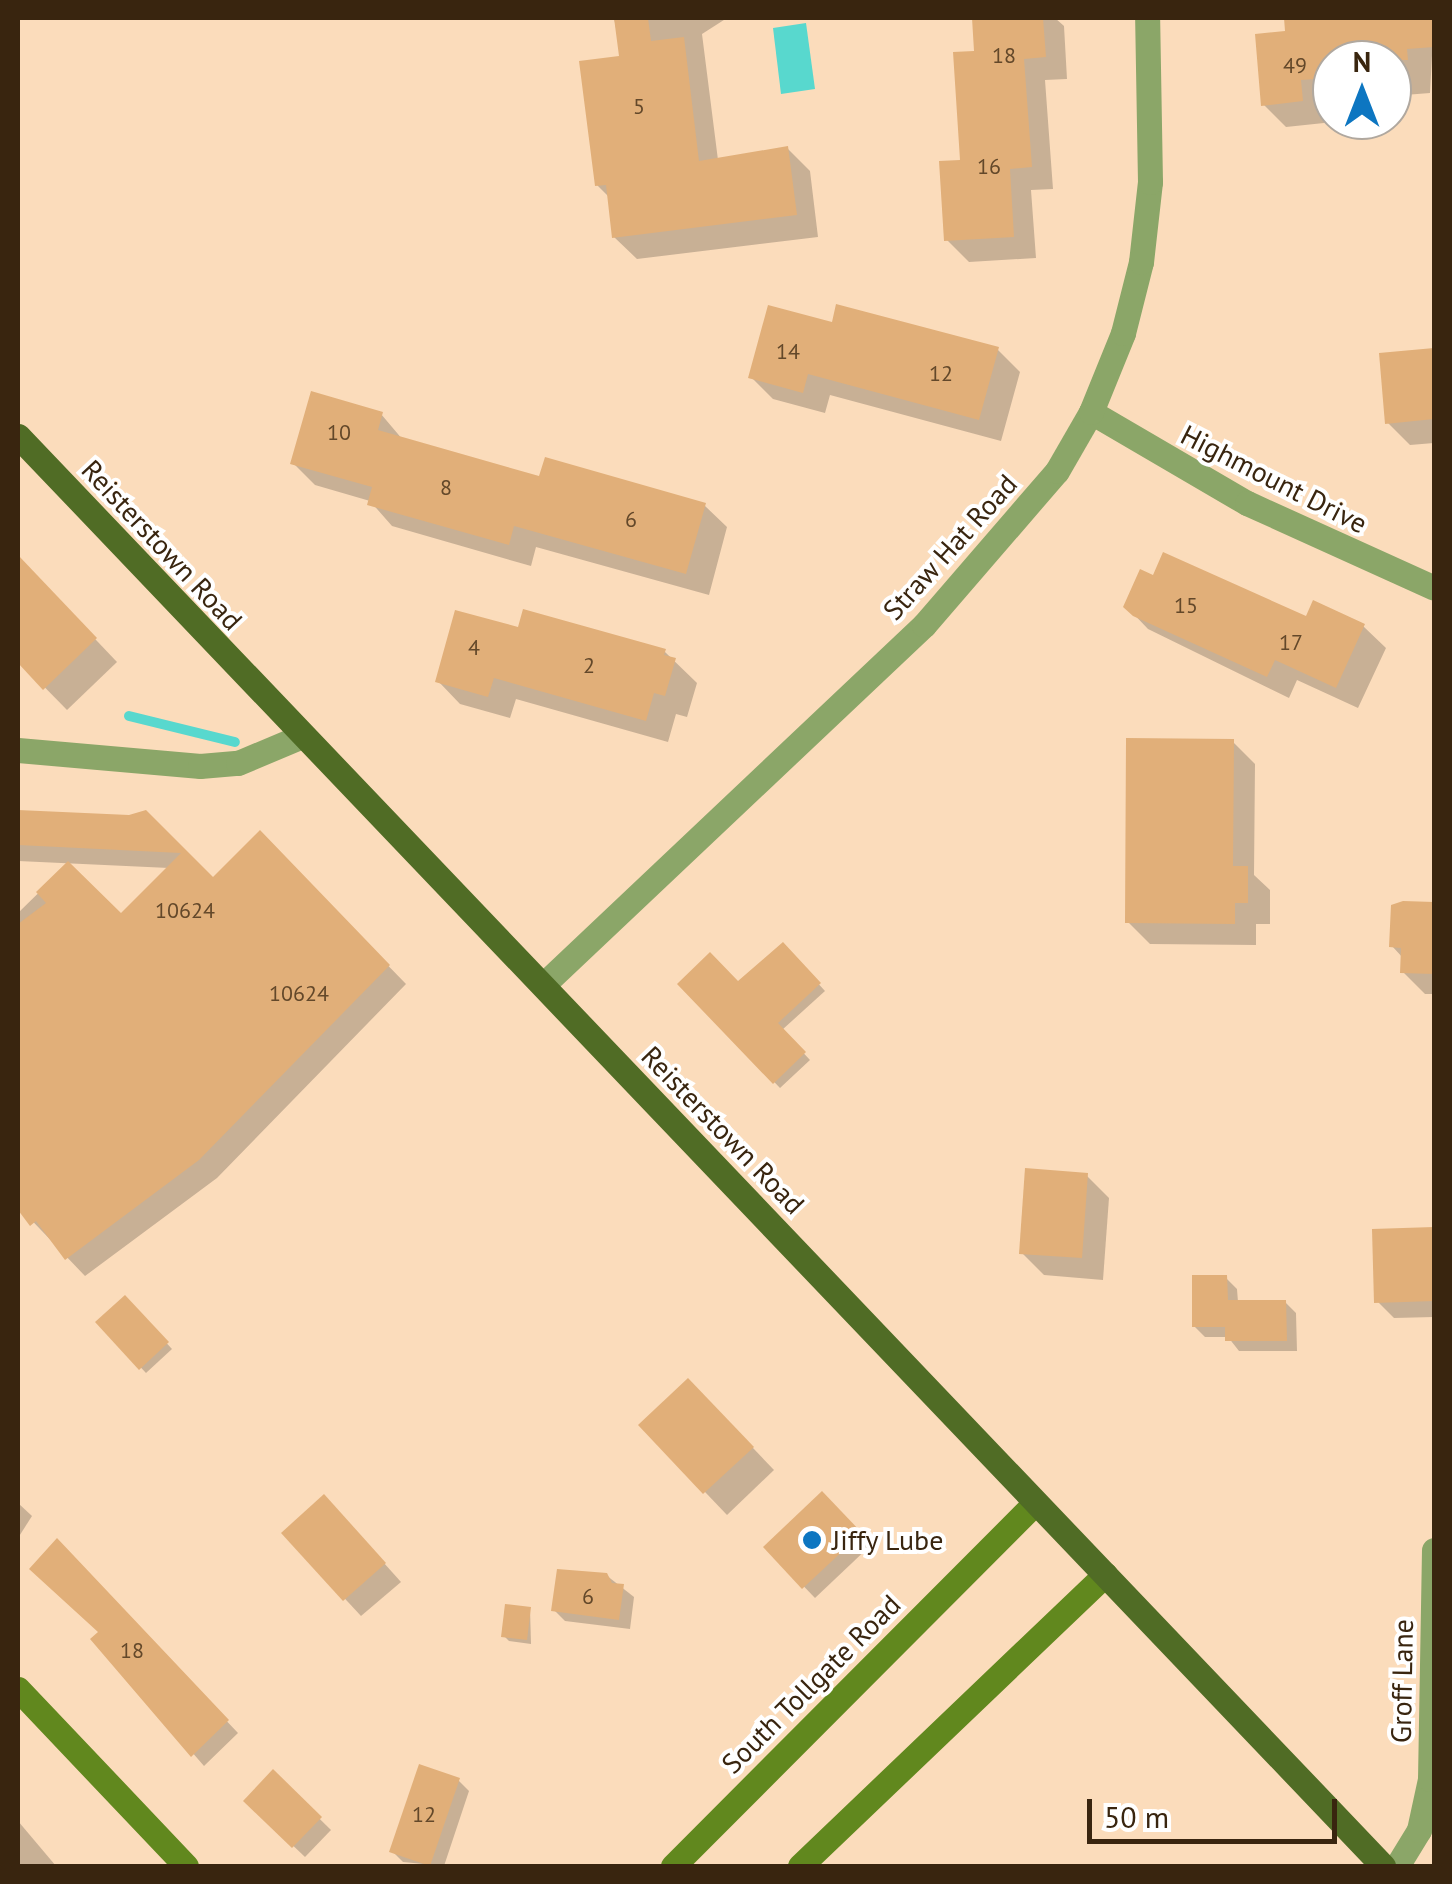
<!DOCTYPE html>
<html>
<head>
<meta charset="utf-8">
<style>
  body { margin:0 }
  #map { position:relative; width:1452px; height:1884px; overflow:hidden; background:#fbdcbb; font-family:"PT Sans",sans-serif }
  div>[style] { position:absolute }
  .water>* { inset:0; background:#58d8ce }
  .shadow>* { inset:0; background:#0003 }
  .stream>* { height:10px; margin:-5px; padding:0 5px; transform-origin:5px; border-radius:5px; background:#58d8ce }
  .building>* { inset:0; background:#e1af79 }
  .street>* { height:25px; margin:-12.5px; padding:0 12.5px; transform-origin:12.5px; border-radius:12.5px; background:#8ba668 }
  .secondary>* { height:25px; margin:-12.5px; padding:0 12.5px; transform-origin:12.5px; border-radius:12.5px; background:#61881e }
  .primary>* { height:25px; margin:-12.5px; padding:0 12.5px; transform-origin:12.5px; border-radius:12.5px; background:#506c25 }
  .dots>* { width:28px; height:28px; translate:-50% -50%; box-sizing:border-box; border:5px solid #fff; border-radius:50% }
  span { translate:-50% -50%; white-space:nowrap; text-align:center; line-height:1.15; -webkit-text-stroke:8px #fff; paint-order:stroke }
  .number-label { font-size:22px; color:#63482a }
  .number-label span { -webkit-text-stroke-width:0 }
  .street-label { font-size:28px; color:#39250f }
  .poi-label { font-size:28px; color:#39250f }
  .left { translate:0 -50%; text-align:left }
  .frame { position:absolute; inset:0; border:20px solid #39250f; pointer-events:none }
  .north { position:absolute; left:1312px; top:40px; width:100px; height:100px; box-sizing:border-box; background:#fff; border:2px solid #b0a89f; border-radius:50%; rotate:0deg; font-size:28px; font-weight:700; line-height:40px; text-align:center; color:#39250f }
  .north::after { content:''; display:block; margin:auto; width:35px; height:45px; background:#0d76c1; clip-path:polygon(50% 0,100% 100%,50% 72%,0 100%) }
  .scale { position:absolute; left:1087px; top:1799px; width:250px; height:45px; box-sizing:border-box; border:5px solid #39250f; border-top:0; padding-left:12px; font-size:30px; line-height:35px; white-space:nowrap; color:#39250f; -webkit-text-stroke:8px #fff; paint-order:stroke }
</style>
</head>
<body>
<div id="map">
  <div class="water">
    <div style="clip-path:polygon(806px 23px,815px 89px,781px 94px,773px 28px)"></div>
  </div>
  <div class="shadow">
    <div style="clip-path:polygon(614px 18px,727px 18px,702px 34px,718px 160px,787px 148px,810px 171px,818px 237px,637px 259px,614px 237px,610px 198px,597px 185px,622px 58px)"></div>
    <div style="clip-path:polygon(975px 18px,1055px 18px,1064px 26px,1067px 79px,1045px 80px,1053px 189px,1031px 190px,1036px 258px,969px 262px,947px 240px,977px 53px)"></div>
    <div style="clip-path:polygon(1287px 18px,1434px 18px,1430px 93px,1392px 96px,1392px 60px,1332px 60px,1332px 101px,1322px 102px,1324px 123px,1286px 127px,1264px 105px,1288px 33px)"></div>
    <div style="clip-path:polygon(833px 325px,998px 350px,1020px 372px,1001px 441px,830px 395px,825px 413px,773px 399px,751px 377px)"></div>
    <div style="clip-path:polygon(1434px 350px,1434px 443px,1410px 445px,1387px 422px,1381px 355px)"></div>
    <div style="clip-path:polygon(381px 414px,403px 440px,541px 479px,704px 505px,727px 527px,709px 595px,536px 547px,531px 566px,392px 526px,370px 501px,315px 485px,293px 463px)"></div>
    <div style="clip-path:polygon(18px 558px,117px 662px,67px 710px,18px 660px)"></div>
    <div style="clip-path:polygon(1126px 606px,1363px 626px,1386px 648px,1358px 708px,1297px 680px,1289px 698px,1148px 629px)"></div>
    <div style="clip-path:polygon(664px 651px,697px 683px,687px 717px,676px 714px,668px 742px,516px 699px,510px 718px,460px 704px,438px 681px)"></div>
    <div style="clip-path:polygon(1233px 742px,1255px 764px,1254px 875px,1270px 890px,1270px 924px,1256px 924px,1256px 945px,1150px 944px,1128px 922px)"></div>
    <div style="clip-path:polygon(146px 812px,213px 880px,264px 838px,406px 984px,217px 1178px,85px 1276px,18px 1206px,18px 913px,68px 864px,121px 916px,169px 868px,18px 861px,18px 813px,129px 818px)"></div>
    <div style="clip-path:polygon(1393px 907px,1434px 908px,1434px 994px,1425px 994px,1403px 972px,1403px 958px,1392px 946px)"></div>
    <div style="clip-path:polygon(783px 945px,825px 991px,782px 1030px,810px 1060px,780px 1088px,680px 984px,738px 985px)"></div>
    <div style="clip-path:polygon(1086px 1175px,1109px 1198px,1103px 1280px,1044px 1275px,1022px 1253px)"></div>
    <div style="clip-path:polygon(1434px 1230px,1434px 1317px,1394px 1318px,1377px 1301px,1374px 1231px)"></div>
    <div style="clip-path:polygon(1226px 1278px,1237px 1289px,1238px 1302px,1285px 1302px,1296px 1313px,1297px 1351px,1239px 1351px,1228px 1337px,1205px 1337px,1194px 1326px)"></div>
    <div style="clip-path:polygon(125px 1298px,172px 1349px,146px 1373px,99px 1323px)"></div>
    <div style="clip-path:polygon(710px 1403px,774px 1470px,727px 1515px,641px 1425px)"></div>
    <div style="clip-path:polygon(822px 1494px,871px 1545px,815px 1598px,766px 1547px)"></div>
    <div style="clip-path:polygon(18px 1503px,32px 1516px,18px 1538px)"></div>
    <div style="clip-path:polygon(340px 1514px,401px 1582px,361px 1616px,284px 1533px)"></div>
    <div style="clip-path:polygon(57px 1542px,238px 1733px,204px 1766px,94px 1639px,101px 1633px)"></div>
    <div style="clip-path:polygon(606px 1575px,634px 1597px,630px 1629px,565px 1621px,554px 1610px)"></div>
    <div style="clip-path:polygon(530px 1609px,531px 1644px,509px 1641px,504px 1636px)"></div>
    <div style="clip-path:polygon(273px 1773px,331px 1830px,305px 1857px,246px 1801px)"></div>
    <div style="clip-path:polygon(458px 1780px,469px 1791px,444px 1866px,403px 1862px,392px 1851px)"></div>
    <div style="clip-path:polygon(18px 1821px,56px 1866px,18px 1866px)"></div>
  </div>
  <div class="stream">
    <div style="left:129px;top:716px;width:109px;rotate:13.8deg"></div>
  </div>
  <div class="building">
    <div style="clip-path:polygon(614px 18px,648px 18px,651px 41px,684px 37px,699px 161px,788px 146px,797px 215px,612px 238px,606px 185px,595px 186px,579px 61px,619px 56px)"></div>
    <div style="clip-path:polygon(972px 18px,1043px 18px,1046px 57px,1024px 59px,1032px 167px,1010px 169px,1014px 237px,944px 241px,939px 161px,960px 160px,953px 52px,974px 51px)"></div>
    <div style="clip-path:polygon(1284px 18px,1434px 18px,1434px 47px,1407px 49px,1408px 60px,1332px 60px,1332px 78px,1301px 80px,1303px 101px,1261px 106px,1255px 34px,1285px 31px)"></div>
    <div style="clip-path:polygon(836px 304px,999px 347px,979px 420px,808px 374px,803px 393px,748px 378px,768px 305px,832px 322px)"></div>
    <div style="clip-path:polygon(1434px 348px,1434px 419px,1385px 424px,1379px 353px)"></div>
    <div style="clip-path:polygon(311px 391px,383px 412px,378px 430px,539px 476px,545px 457px,706px 503px,686px 574px,514px 526px,509px 545px,367px 505px,372px 487px,290px 464px)"></div>
    <div style="clip-path:polygon(1163px 552px,1306px 616px,1313px 600px,1365px 624px,1336px 688px,1275px 660px,1267px 677px,1133px 616px,1123px 607px,1140px 569px,1153px 575px)"></div>
    <div style="clip-path:polygon(18px 555px,97px 638px,43px 690px,18px 663px)"></div>
    <div style="clip-path:polygon(523px 609px,666px 649px,664px 655px,676px 658px,665px 696px,654px 693px,646px 721px,494px 678px,488px 697px,435px 682px,455px 610px,518px 627px)"></div>
    <div style="clip-path:polygon(1126px 738px,1234px 739px,1233px 866px,1248px 866px,1248px 903px,1235px 903px,1235px 924px,1125px 923px)"></div>
    <div style="clip-path:polygon(18px 810px,129px 815px,146px 810px,213px 877px,260px 830px,390px 965px,199px 1160px,65px 1260px,36px 1221px,30px 1226px,18px 1210px,18px 924px,46px 903px,36px 892px,68px 861px,121px 913px,181px 853px,18px 845px)"></div>
    <div style="clip-path:polygon(1403px 901px,1434px 902px,1434px 974px,1400px 973px,1401px 948px,1389px 947px,1391px 905px)"></div>
    <div style="clip-path:polygon(783px 942px,821px 983px,778px 1023px,806px 1052px,773px 1084px,677px 984px,710px 952px,738px 981px)"></div>
    <div style="clip-path:polygon(1025px 1168px,1088px 1173px,1082px 1258px,1019px 1254px)"></div>
    <div style="clip-path:polygon(1434px 1227px,1434px 1301px,1374px 1303px,1372px 1229px)"></div>
    <div style="clip-path:polygon(1192px 1275px,1227px 1275px,1228px 1300px,1286px 1300px,1287px 1341px,1225px 1341px,1225px 1327px,1192px 1327px)"></div>
    <div style="clip-path:polygon(125px 1295px,169px 1342px,139px 1370px,95px 1322px)"></div>
    <div style="clip-path:polygon(688px 1378px,754px 1447px,703px 1494px,638px 1425px)"></div>
    <div style="clip-path:polygon(822px 1491px,862px 1533px,802px 1589px,763px 1547px)"></div>
    <div style="clip-path:polygon(324px 1494px,386px 1563px,343px 1601px,281px 1533px)"></div>
    <div style="clip-path:polygon(57px 1538px,229px 1720px,191px 1757px,90px 1639px,98px 1632px,29px 1569px)"></div>
    <div style="clip-path:polygon(557px 1569px,607px 1573px,612px 1583px,624px 1584px,619px 1620px,551px 1611px)"></div>
    <div style="clip-path:polygon(505px 1604px,531px 1607px,527px 1640px,501px 1637px)"></div>
    <div style="clip-path:polygon(419px 1764px,460px 1778px,430px 1866px,389px 1852px)"></div>
    <div style="clip-path:polygon(273px 1769px,322px 1817px,292px 1848px,243px 1801px)"></div>
  </div>
  <div class="street">
    <div style="left:1091px;top:412px;width:181px;rotate:30.3deg"></div>
    <div style="left:1247px;top:503px;width:205px;rotate:24.4deg"></div>
    <div style="left:18px;top:750px;width:183px;rotate:5deg"></div>
    <div style="left:200px;top:766px;width:38px;rotate:-5deg"></div>
    <div style="left:238px;top:763px;width:69px;rotate:-22.9deg"></div>
    <div style="left:543px;top:985px;width:524px;rotate:-43.38deg"></div>
    <div style="left:924px;top:625px;width:203px;rotate:-49.2deg"></div>
    <div style="left:1057px;top:471px;width:68px;rotate:-60deg"></div>
    <div style="left:1091px;top:412px;width:85px;rotate:-67.9deg"></div>
    <div style="left:1123px;top:333px;width:73px;rotate:-75.8deg"></div>
    <div style="left:1141px;top:262px;width:81px;rotate:-83.6deg"></div>
    <div style="left:1150px;top:182px;width:164px;rotate:-91deg"></div>
    <div style="left:1397px;top:1866px;width:42px;rotate:-58.6deg"></div>
    <div style="left:1419px;top:1830px;width:52px;rotate:-77.8deg"></div>
    <div style="left:1430px;top:1779px;width:229px;rotate:-89deg"></div>
  </div>
  <div class="secondary">
    <div style="left:18px;top:1689px;width:244px;rotate:46.5deg"></div>
    <div style="left:673px;top:1866px;width:513px;rotate:-45.08deg"></div>
    <div style="left:800px;top:1866px;width:422px;rotate:-43.7deg"></div>
  </div>
  <div class="primary">
    <div style="left:18px;top:436px;width:1977px;rotate:46.33deg"></div>
  </div>
  <div class="dots">
    <div style="left:812px;top:1540px;background:#0d76c1"></div>
  </div>
  <div class="number-label">
    <span style="left:1004px;top:56px">18</span>
    <span style="left:1295px;top:66px">49</span>
    <span style="left:639px;top:107px">5</span>
    <span style="left:989px;top:167px">16</span>
    <span style="left:788px;top:352px">14</span>
    <span style="left:941px;top:374px">12</span>
    <span style="left:339px;top:433px">10</span>
    <span style="left:446px;top:488px">8</span>
    <span style="left:631px;top:520px">6</span>
    <span style="left:1186px;top:606px">15</span>
    <span style="left:1291px;top:643px">17</span>
    <span style="left:474px;top:648px">4</span>
    <span style="left:589px;top:666px">2</span>
    <span style="left:185px;top:911px">10624</span>
    <span style="left:299px;top:994px">10624</span>
    <span style="left:588px;top:1597px">6</span>
    <span style="left:132px;top:1651px">18</span>
    <span style="left:424px;top:1815px">12</span>
  </div>
  <div class="street-label">
    <span style="left:1274px;top:479px;rotate:27deg">Highmount Drive</span>
    <span style="left:162px;top:545px;rotate:47deg">Reisterstown Road</span>
    <span style="left:950px;top:547px;rotate:-48deg">Straw Hat Road</span>
    <span style="left:723px;top:1130px;rotate:46deg">Reisterstown Road</span>
    <span style="left:1402px;top:1681px;rotate:-89deg">Groff Lane</span>
    <span style="left:811px;top:1684px;rotate:-45deg">South Tollgate Road</span>
  </div>
  <div class="poi-label">
    <span class="left" style="left:832px;top:1540px">Jiffy Lube</span>
  </div>
  <div class="frame"></div>
  <div class="north">N</div>
  <div class="scale">50 m</div>
</div>
</body>
</html>
